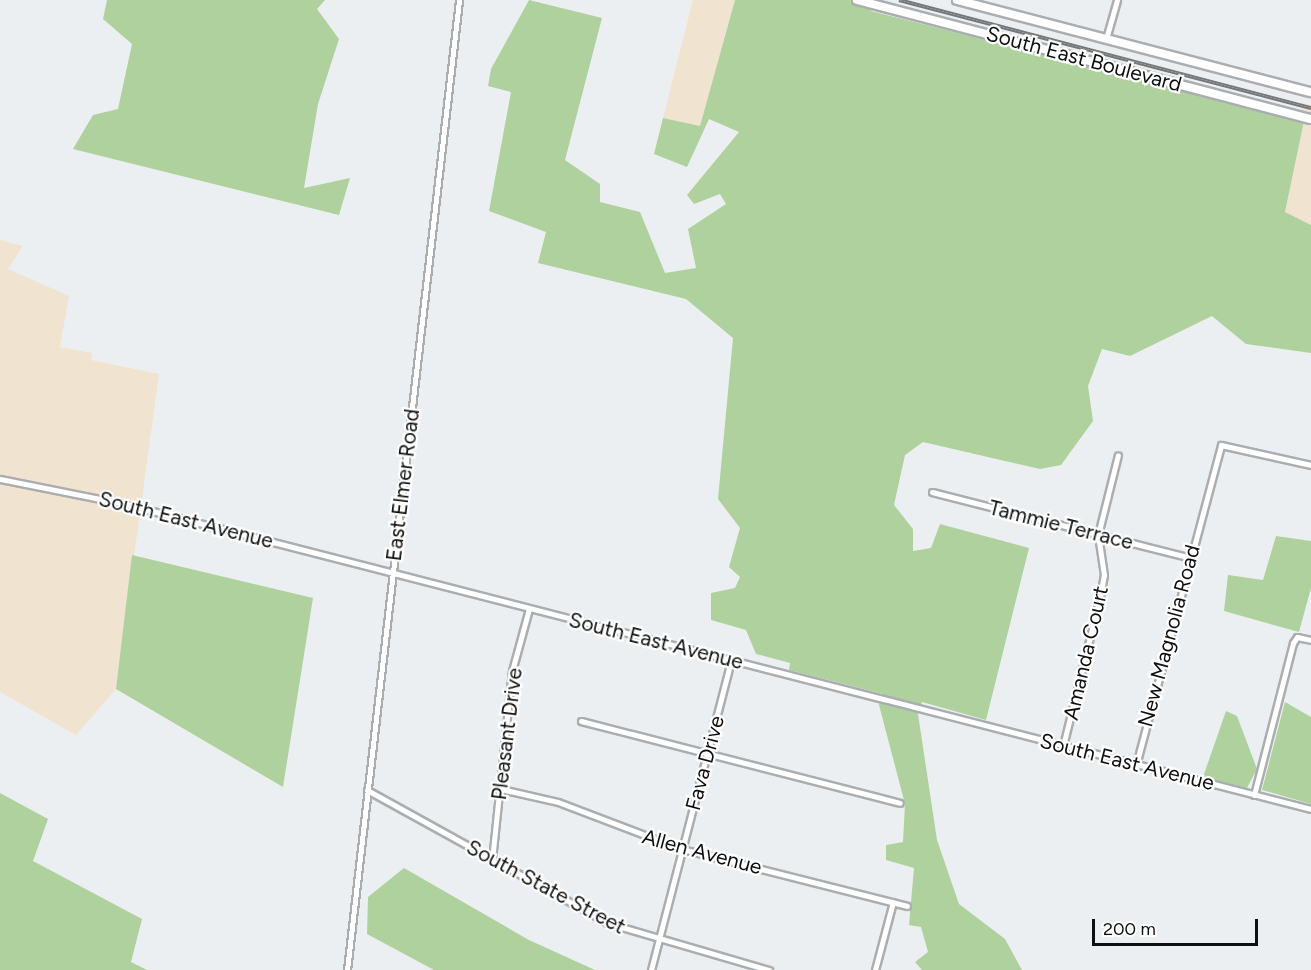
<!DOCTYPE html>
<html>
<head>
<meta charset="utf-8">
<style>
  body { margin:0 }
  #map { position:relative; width:1311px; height:970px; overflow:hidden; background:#eceff2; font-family:Figtree,sans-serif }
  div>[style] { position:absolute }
  .industrial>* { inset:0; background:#f0e3cf }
  .green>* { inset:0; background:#afd19d }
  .roads { filter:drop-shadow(2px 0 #abaeb1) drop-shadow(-2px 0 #abaeb1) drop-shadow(0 2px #abaeb1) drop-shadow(0 -2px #abaeb1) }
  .street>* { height:5px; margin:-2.5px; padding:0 2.5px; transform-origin:2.5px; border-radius:2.5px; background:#fff }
  .secondary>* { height:8px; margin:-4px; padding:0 4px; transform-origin:4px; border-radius:4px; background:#fff }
  .rail>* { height:4px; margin-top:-2px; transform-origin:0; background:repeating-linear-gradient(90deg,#fff 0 4.5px,#757779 0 9px); box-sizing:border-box; border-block:2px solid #757779 }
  span { translate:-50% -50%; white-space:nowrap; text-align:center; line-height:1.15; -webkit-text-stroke:4.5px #fff; paint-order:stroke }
  .street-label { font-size:21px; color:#0e0f10 }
  .scale { position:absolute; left:1092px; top:919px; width:166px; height:27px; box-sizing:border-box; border:3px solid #0e0f10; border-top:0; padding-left:8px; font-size:18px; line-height:21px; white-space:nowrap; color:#0e0f10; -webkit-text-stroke:4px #fff; paint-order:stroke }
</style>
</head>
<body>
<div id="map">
  <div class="industrial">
    <div style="clip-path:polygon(693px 0,735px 0,700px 126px,663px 118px)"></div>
    <div style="clip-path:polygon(1300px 102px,1311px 105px,1311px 225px,1285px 213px,1304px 121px)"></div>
    <div style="clip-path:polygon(0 240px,23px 246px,8px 269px,69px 296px,60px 347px,92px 353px,91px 360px,159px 374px,116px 689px,76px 735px,0 692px)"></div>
  </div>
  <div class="green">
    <div style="clip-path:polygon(107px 0,325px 0,317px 9px,339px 39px,318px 104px,304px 188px,350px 178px,339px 215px,73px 149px,93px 115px,118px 109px,132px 44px,103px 19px)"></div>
    <div style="clip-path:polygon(529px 0,602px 18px,565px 160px,600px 184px,600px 202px,640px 212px,665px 273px,696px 268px,688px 229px,726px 204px,720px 194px,694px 204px,687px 195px,739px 132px,709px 119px,687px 167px,654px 154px,663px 118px,700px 126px,735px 0,869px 0,871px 11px,1304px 121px,1285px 212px,1311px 225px,1311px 353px,1246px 344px,1212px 316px,1130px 356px,1102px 349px,1088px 386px,1093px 421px,1061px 465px,1040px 469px,923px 442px,905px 455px,894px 505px,913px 529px,913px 551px,931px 548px,940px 524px,1029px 548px,986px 720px,922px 702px,918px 714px,937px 840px,959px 904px,1005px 939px,1022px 970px,922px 970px,915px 962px,928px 952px,921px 927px,909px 925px,914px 868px,886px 860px,886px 845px,903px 842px,905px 804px,879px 705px,883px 694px,789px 670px,790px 663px,756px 654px,746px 630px,711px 620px,711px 593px,735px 588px,740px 577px,729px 567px,740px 528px,718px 499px,733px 338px,686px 299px,538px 263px,546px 232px,489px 211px,511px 92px,488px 86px,491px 69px)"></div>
    <div style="clip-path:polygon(1276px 536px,1311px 541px,1311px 588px,1299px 632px,1224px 611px,1228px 575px,1263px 580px)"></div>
    <div style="clip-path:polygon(132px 555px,313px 598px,283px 787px,116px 689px)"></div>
    <div style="clip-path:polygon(1285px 702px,1311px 717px,1311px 804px,1262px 790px)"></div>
    <div style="clip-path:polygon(1226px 711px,1237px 716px,1257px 769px,1247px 788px,1203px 777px)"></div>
    <div style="clip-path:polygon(0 793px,48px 819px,33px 861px,142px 919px,131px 962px,147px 970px,0 970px)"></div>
    <div style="clip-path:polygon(404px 868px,529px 940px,595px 970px,434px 970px,367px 934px,368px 897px)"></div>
  </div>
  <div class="roads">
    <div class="street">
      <div style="left:1106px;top:39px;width:41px;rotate:-74.2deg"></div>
      <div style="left:0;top:479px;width:127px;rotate:11.3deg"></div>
      <div style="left:125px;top:504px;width:1225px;rotate:14.42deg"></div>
      <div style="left:932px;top:492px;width:266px;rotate:14.3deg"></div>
      <div style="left:581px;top:721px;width:329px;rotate:14.4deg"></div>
      <div style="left:1063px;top:746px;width:154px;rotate:-76.1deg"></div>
      <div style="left:1100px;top:597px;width:22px;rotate:-80deg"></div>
      <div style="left:1104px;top:575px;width:40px;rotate:-98.5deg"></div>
      <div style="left:1098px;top:535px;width:82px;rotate:-76deg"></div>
      <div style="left:1136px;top:765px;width:331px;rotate:-75.1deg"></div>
      <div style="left:1221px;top:445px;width:92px;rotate:12.5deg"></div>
      <div style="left:501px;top:789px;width:58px;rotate:12.8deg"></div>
      <div style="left:558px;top:802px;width:133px;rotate:20.8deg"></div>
      <div style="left:682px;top:849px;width:232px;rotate:14.2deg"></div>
      <div style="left:367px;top:790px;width:275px;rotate:28.9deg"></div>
      <div style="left:608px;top:923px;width:168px;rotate:16.3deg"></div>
      <div style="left:1254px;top:795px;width:157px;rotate:-75.6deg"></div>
      <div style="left:1293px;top:643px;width:7px;rotate:-56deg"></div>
      <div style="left:1297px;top:637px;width:14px;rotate:12deg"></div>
      <div style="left:492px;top:860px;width:190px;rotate:-84deg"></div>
      <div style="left:512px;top:671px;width:64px;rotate:-74.7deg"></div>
      <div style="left:347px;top:970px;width:976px;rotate:-83.41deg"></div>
      <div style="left:651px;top:970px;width:319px;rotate:-75.5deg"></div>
      <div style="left:875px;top:970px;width:70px;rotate:-75.2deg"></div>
    </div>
    <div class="secondary">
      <div style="left:857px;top:0;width:469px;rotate:14.7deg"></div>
      <div style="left:957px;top:0;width:366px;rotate:14.6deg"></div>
    </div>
  </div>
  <div class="rail">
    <div style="left:899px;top:0;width:426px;rotate:14.7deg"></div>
  </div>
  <div class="street-label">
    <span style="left:1084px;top:59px;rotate:15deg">South East Boulevard</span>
    <span style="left:403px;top:485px;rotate:-83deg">East Elmer Road</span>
    <span style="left:186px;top:520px;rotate:14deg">South East Avenue</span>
    <span style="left:1061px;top:525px;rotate:14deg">Tammie Terrace</span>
    <span style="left:1169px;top:636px;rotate:-75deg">New Magnolia Road</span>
    <span style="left:656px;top:641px;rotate:14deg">South East Avenue</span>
    <span style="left:1086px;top:653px;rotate:-77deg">Amanda Court</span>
    <span style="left:507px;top:734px;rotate:-83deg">Pleasant Drive</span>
    <span style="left:1127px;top:762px;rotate:14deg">South East Avenue</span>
    <span style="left:705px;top:763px;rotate:-75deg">Fava Drive</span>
    <span style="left:702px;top:852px;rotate:15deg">Allen Avenue</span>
    <span style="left:546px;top:887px;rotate:28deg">South State Street</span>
  </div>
  <div class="scale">200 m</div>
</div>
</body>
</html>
